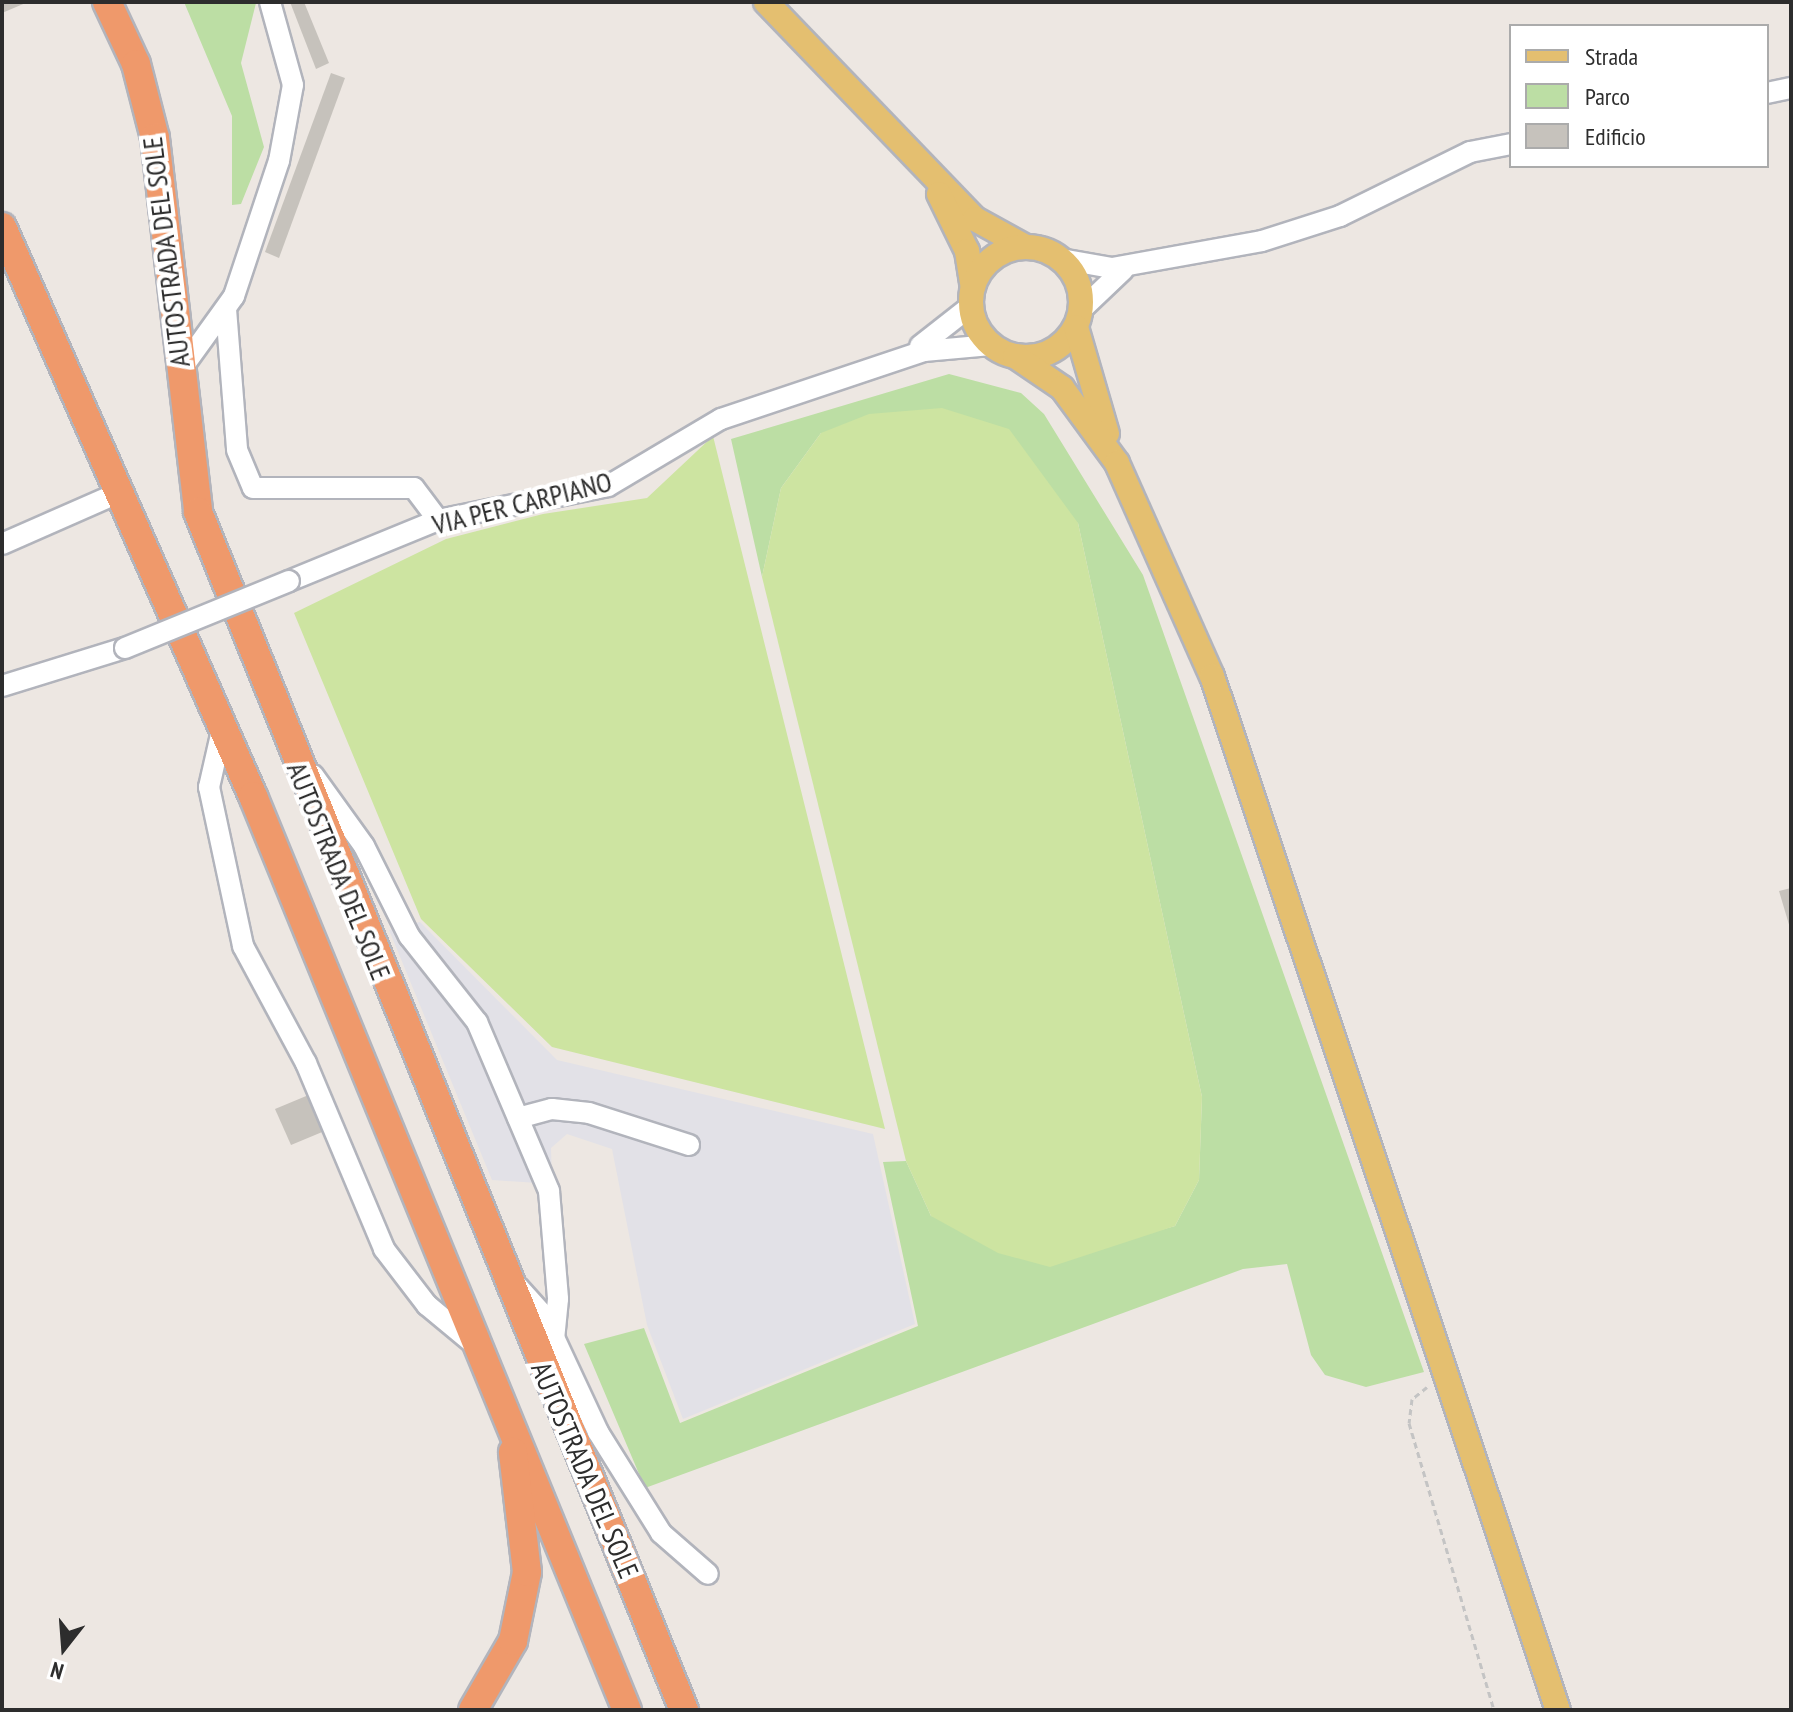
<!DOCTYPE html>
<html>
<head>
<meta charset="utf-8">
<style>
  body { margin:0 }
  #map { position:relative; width:1793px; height:1712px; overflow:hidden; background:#ede7e2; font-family:"PT Sans Narrow",sans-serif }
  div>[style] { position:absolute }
  .industrial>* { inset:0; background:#e2e1e7 }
  .green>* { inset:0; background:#bcdea4 }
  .pitch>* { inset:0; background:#cde4a1 }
  .building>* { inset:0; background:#c6c2bc }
  .path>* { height:3px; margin-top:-1.5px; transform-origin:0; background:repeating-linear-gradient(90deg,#c4c4c4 0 6px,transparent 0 10px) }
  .roads { filter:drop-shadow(2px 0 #b2b4bc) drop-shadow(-2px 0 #b2b4bc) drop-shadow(0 2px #b2b4bc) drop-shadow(0 -2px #b2b4bc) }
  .minor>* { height:20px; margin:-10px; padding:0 10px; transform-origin:10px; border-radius:10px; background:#fff }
  .major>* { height:24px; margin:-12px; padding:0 12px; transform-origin:12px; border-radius:12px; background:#e4bf70 }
  .major>.ring { margin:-12px; padding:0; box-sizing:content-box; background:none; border:24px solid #e4bf70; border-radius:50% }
  .highway>* { height:28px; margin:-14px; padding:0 14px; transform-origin:14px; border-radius:14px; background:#ef996b }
  .bridges { filter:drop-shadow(2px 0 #b2b4bc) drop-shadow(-2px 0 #b2b4bc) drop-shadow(0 2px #b2b4bc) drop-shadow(0 -2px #b2b4bc) }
  .minor-bridge>* { height:20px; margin:-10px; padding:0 10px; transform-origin:10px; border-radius:10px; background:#fff }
  span { translate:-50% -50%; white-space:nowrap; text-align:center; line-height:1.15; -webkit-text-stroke:8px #fff; paint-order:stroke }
  .street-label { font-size:28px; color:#2d2d2d }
  .frame { position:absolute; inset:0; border:4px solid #2d2d2d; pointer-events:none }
  .legend { position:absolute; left:1509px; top:24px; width:260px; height:144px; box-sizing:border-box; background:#fff; border:2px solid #ababab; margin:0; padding:10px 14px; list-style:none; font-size:24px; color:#2d2d2d }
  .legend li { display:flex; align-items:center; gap:16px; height:40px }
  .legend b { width:40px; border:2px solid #ababab }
  .north { position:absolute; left:24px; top:1608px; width:80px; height:80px; -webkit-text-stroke:6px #fff; paint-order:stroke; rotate:197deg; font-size:22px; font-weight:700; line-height:32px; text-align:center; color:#2d2d2d }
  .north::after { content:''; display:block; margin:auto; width:28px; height:36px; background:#2d2d2d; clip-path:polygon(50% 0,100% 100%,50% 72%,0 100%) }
</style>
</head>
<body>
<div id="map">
  <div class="industrial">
    <div style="clip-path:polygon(420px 922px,557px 1060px,873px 1134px,915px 1324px,683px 1419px,647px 1325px,612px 1149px,567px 1134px,551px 1148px,552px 1184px,492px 1180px,389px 930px)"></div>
  </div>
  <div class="green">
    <div style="clip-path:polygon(184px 2px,256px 3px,241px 63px,264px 147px,241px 204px,232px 205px,232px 116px)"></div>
    <div style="clip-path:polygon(949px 374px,1021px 393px,1044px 414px,1143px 575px,1424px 1372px,1366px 1387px,1325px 1375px,1311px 1355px,1287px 1264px,1243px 1269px,645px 1488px,584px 1344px,644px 1328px,680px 1423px,918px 1326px,883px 1162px,906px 1161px,931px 1216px,1114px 1243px,1175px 1226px,1199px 1180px,1202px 1097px,1078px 523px,821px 433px,781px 488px,762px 577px,731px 439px)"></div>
  </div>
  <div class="pitch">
    <div style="clip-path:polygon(942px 408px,1009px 429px,1078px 523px,1202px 1097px,1199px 1180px,1175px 1226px,1050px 1267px,998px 1253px,931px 1216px,906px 1161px,762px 577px,781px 488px,821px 433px,869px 414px)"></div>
    <div style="clip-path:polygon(713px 436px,885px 1129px,552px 1047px,421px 919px,294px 613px,446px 539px,543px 514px,647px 498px)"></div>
  </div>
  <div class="building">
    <div style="clip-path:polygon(2px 2px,28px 2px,2px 13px)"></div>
    <div style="clip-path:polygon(290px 2px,304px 2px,329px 63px,316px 69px)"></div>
    <div style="clip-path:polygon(331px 73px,345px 78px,279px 258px,265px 252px)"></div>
    <div style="clip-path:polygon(1791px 888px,1791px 928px,1790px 928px,1779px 891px)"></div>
    <div style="clip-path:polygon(311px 1094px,327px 1130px,291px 1145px,275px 1109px)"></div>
  </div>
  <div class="path">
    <div style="left:1427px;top:1387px;width:19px;rotate:141deg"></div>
    <div style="left:1412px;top:1399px;width:24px;rotate:97deg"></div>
    <div style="left:1409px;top:1423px;width:299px;rotate:73.5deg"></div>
  </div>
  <div class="roads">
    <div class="minor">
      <div style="left:1767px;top:93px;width:25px;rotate:-12deg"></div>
      <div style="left:1061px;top:259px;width:52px;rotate:10deg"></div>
      <div style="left:1112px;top:268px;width:152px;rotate:-10.2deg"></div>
      <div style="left:1262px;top:241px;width:82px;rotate:-17.8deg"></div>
      <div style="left:1340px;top:216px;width:145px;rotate:-26.2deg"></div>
      <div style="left:1470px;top:152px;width:42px;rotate:-11deg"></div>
      <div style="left:226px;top:309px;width:141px;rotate:85.5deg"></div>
      <div style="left:237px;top:450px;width:41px;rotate:67.2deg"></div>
      <div style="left:253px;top:488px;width:161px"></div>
      <div style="left:414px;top:488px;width:40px;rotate:53deg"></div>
      <div style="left:1082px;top:309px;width:57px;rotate:-43.6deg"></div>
      <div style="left:920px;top:346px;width:65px;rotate:-38.1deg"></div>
      <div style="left:180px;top:371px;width:92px;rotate:-54.2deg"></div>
      <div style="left:234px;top:296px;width:142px;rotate:-71.6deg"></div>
      <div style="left:279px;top:161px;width:77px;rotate:-79.6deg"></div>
      <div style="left:293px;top:85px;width:86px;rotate:-105.5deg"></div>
      <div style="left:2px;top:544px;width:127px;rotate:-23.7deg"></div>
      <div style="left:289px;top:581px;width:161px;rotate:-22.3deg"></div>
      <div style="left:438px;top:520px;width:173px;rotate:-11.3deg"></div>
      <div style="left:608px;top:486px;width:131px;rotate:-30.7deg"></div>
      <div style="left:721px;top:419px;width:214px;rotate:-18.5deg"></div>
      <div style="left:924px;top:351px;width:67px;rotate:-5.1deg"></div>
      <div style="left:2px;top:686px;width:129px;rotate:-17.2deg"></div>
      <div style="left:223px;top:726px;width:63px;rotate:102.9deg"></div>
      <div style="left:209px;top:787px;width:163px;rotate:77.9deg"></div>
      <div style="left:243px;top:946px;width:133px;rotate:61.7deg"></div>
      <div style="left:306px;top:1063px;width:202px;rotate:67.2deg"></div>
      <div style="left:384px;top:1249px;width:71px;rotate:52.5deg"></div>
      <div style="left:427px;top:1305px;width:62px;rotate:39.8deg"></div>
      <div style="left:313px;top:775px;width:87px;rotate:54.3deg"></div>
      <div style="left:364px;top:846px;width:101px;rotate:63.4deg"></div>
      <div style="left:409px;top:936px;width:110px;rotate:51.7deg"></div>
      <div style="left:477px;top:1022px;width:184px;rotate:66.9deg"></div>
      <div style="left:549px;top:1191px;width:108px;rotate:85.2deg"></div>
      <div style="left:558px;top:1299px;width:82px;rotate:95.6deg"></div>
      <div style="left:518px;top:1118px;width:35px;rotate:-15deg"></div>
      <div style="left:552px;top:1109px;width:37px;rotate:6deg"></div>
      <div style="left:589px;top:1113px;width:105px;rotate:17.7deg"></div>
      <div style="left:518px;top:1287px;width:39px;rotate:48deg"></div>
      <div style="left:544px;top:1316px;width:128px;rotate:65deg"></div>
      <div style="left:598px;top:1432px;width:119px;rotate:58deg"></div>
      <div style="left:661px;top:1533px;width:62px;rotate:41.1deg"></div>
    </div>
    <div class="major">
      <div style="left:766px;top:2px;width:301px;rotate:46.1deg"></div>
      <div style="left:975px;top:219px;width:58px;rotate:28.8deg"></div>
      <div style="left:939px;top:194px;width:64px;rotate:63.8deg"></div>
      <div style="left:967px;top:251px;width:37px;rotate:81deg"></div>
      <div class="ring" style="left:971px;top:247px;width:86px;height:86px"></div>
      <div style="left:1076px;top:327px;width:111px;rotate:73.8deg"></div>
      <div style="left:1015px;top:356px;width:57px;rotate:34.2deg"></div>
      <div style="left:1062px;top:388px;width:93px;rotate:53.7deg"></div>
      <div style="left:1117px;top:463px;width:233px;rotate:66deg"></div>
      <div style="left:1212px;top:676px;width:1090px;rotate:71.5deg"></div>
    </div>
    <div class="highway">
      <div style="left:107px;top:2px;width:68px;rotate:64.9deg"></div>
      <div style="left:136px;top:64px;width:76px;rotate:75.6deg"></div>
      <div style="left:155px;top:138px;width:376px;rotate:83.4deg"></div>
      <div style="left:198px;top:512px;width:1293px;rotate:67.92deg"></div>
      <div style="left:2px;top:227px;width:622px;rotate:66.2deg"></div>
      <div style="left:253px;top:796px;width:988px;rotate:67.75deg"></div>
      <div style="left:473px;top:1710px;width:80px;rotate:-59.9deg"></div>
      <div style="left:513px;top:1641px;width:70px;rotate:-78.5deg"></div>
      <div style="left:527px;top:1572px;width:121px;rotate:-96.7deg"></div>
    </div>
  </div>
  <div class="bridges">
    <div class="minor-bridge">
      <div style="left:125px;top:648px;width:177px;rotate:-22.2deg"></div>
    </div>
  </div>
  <div class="street-label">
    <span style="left:166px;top:252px;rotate:-97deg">AUTOSTRADA DEL SOLE</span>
    <span style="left:522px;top:503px;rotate:-14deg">VIA PER CARPIANO</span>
    <span style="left:339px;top:871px;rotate:68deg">AUTOSTRADA DEL SOLE</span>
    <span style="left:585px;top:1470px;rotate:67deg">AUTOSTRADA DEL SOLE</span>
  </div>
  <div class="frame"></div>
  <ul class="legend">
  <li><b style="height:10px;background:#e4bf70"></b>Strada</li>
  <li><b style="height:22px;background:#bcdea4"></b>Parco</li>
  <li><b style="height:22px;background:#c6c2bc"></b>Edificio</li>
  </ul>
  <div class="north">N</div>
</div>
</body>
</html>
